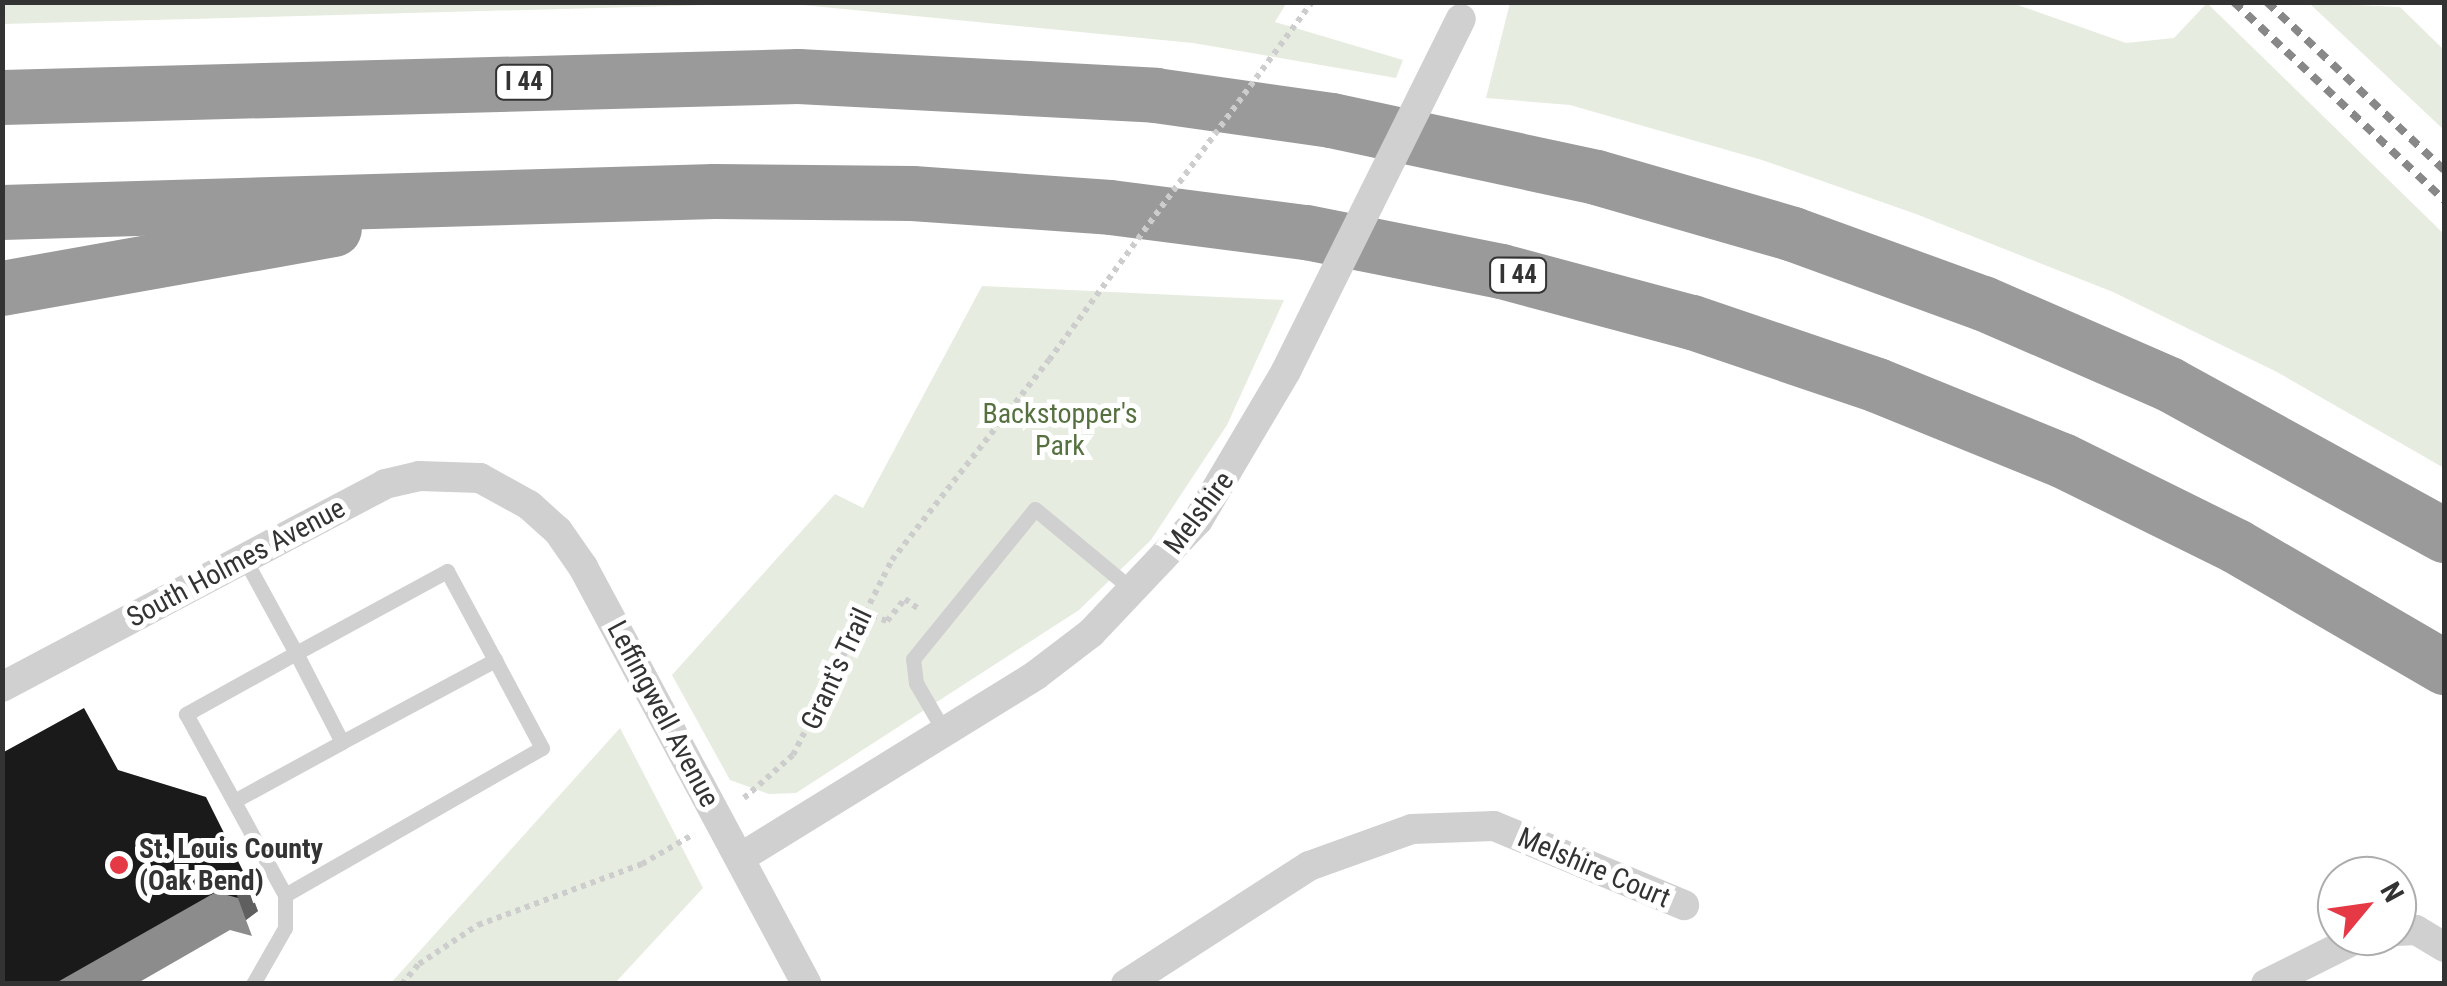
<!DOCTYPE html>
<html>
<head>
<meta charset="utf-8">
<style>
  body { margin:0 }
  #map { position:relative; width:2447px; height:986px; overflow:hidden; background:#fff; font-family:"Roboto Condensed",sans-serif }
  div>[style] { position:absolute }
  .green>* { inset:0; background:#e6ecdf }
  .path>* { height:6px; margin-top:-3px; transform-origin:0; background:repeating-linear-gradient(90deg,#cdcdcd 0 5px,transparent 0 10px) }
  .service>* { height:15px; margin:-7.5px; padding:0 7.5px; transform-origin:7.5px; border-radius:7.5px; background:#d0d0d0 }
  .minor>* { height:30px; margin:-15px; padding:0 15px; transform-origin:15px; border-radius:15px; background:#d0d0d0 }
  .motorway>* { height:55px; margin:-27.5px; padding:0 27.5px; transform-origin:27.5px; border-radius:27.5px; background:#9a9a9a }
  .rail>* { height:8px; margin-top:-4px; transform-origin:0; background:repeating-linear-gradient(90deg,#888 0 10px,transparent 0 18px) }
  .path-bridge>* { height:6px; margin-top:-3px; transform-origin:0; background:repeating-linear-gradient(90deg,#cdcdcd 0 5px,transparent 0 10px) }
  .minor-bridge>* { height:30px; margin:-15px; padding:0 15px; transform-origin:15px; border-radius:15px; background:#d0d0d0 }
  .wall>* { inset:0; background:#8c8c8c }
  .shaded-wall>* { inset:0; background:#5f5f5f }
  .building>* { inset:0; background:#1a1a1a }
  .dots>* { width:28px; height:28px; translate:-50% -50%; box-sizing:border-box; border:5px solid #fff; border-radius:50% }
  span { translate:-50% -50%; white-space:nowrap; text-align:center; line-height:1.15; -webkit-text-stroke:10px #fff; paint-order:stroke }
  .shield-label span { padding:2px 8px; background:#fff; border:2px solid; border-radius:8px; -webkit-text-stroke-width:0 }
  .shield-label { font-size:25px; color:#333; font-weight:700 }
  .park-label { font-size:28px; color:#56703f }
  .street-label { font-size:28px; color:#333 }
  .poi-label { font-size:28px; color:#333; font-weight:700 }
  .left { translate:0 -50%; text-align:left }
  .frame { position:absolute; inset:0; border:5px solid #333; pointer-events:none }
  .north { position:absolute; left:2317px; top:856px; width:100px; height:100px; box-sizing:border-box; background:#fff; border:2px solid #adadad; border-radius:50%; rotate:61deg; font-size:28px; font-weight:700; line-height:40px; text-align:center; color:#333 }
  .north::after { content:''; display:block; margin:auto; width:35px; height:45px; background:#e63946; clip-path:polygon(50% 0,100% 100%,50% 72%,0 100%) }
</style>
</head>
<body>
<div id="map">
  <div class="green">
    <div style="clip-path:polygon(1287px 2px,1275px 22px,1403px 60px,1396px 78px,1193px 43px,782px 3px,2px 24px,3px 2px)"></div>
    <div style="clip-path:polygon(1510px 3px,2012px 3px,2126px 43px,2174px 38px,2207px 3px,2444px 234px,2444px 468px,2277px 372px,2113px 292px,1916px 214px,1762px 160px,1570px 105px,1486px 98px)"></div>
    <div style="clip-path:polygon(2309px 3px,2400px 7px,2444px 50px,2444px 130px)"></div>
    <div style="clip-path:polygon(982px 286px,1284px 300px,1227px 425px,1151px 540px,1079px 610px,796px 793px,769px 794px,730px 780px,672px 675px,835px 494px,863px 508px)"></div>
    <div style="clip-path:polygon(620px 728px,703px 888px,615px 983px,391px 983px)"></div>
  </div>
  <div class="path">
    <div style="left:863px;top:612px;width:26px;rotate:21deg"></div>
    <div style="left:887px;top:621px;width:28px;rotate:-51deg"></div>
    <div style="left:905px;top:599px;width:19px;rotate:36deg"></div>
    <div style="left:744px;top:798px;width:65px;rotate:-41.3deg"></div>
    <div style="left:793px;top:755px;width:219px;rotate:-63.1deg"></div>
    <div style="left:892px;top:560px;width:254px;rotate:-51.9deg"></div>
    <div style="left:402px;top:984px;width:26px;rotate:-50deg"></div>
    <div style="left:419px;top:964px;width:71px;rotate:-33.5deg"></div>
    <div style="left:478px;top:925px;width:175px;rotate:-20.4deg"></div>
    <div style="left:642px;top:864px;width:60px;rotate:-30deg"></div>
  </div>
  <div class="service">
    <div style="left:244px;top:558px;width:108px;rotate:61.3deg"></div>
    <div style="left:296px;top:653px;width:126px;rotate:151deg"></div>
    <div style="left:186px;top:714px;width:206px;rotate:61.3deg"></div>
    <div style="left:285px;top:895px;width:296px;rotate:-29.8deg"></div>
    <div style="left:542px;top:748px;width:100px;rotate:-118.1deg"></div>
    <div style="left:495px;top:660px;width:101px;rotate:-118.3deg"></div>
    <div style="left:447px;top:571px;width:172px;rotate:151.5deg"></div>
    <div style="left:296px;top:653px;width:100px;rotate:62.7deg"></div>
    <div style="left:342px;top:742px;width:174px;rotate:-28.2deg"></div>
    <div style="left:945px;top:733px;width:58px;rotate:-120.1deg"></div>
    <div style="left:916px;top:683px;width:24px;rotate:-97deg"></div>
    <div style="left:913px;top:659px;width:193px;rotate:-50.9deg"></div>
    <div style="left:1035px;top:509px;width:130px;rotate:39.7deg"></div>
    <div style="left:234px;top:801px;width:123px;rotate:-28.6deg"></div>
    <div style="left:253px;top:984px;width:64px;rotate:-60.3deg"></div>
    <div style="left:285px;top:928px;width:33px;rotate:-90deg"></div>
  </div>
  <div class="minor">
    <div style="left:2px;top:687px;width:433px;rotate:-27.9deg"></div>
    <div style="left:385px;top:484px;width:35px;rotate:-13deg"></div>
    <div style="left:419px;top:476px;width:61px;rotate:1.9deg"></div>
    <div style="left:480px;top:478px;width:56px;rotate:28.9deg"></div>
    <div style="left:529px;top:505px;width:39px;rotate:42deg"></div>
    <div style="left:558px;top:531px;width:44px;rotate:55.2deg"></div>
    <div style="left:583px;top:567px;width:473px;rotate:61.8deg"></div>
    <div style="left:740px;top:858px;width:348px;rotate:-31.7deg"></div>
    <div style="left:1036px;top:675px;width:69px;rotate:-37.4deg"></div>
    <div style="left:1091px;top:633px;width:156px;rotate:-46.6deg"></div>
    <div style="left:1198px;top:520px;width:173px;rotate:-59.4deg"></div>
    <div style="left:2397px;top:931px;width:19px;rotate:-3deg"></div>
    <div style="left:2416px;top:930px;width:33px;rotate:31deg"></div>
    <div style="left:1126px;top:984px;width:218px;rotate:-32.8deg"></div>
    <div style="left:1309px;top:866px;width:109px;rotate:-19.8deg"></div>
    <div style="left:1412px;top:829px;width:82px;rotate:-2.1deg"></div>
    <div style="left:1494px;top:826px;width:206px;rotate:22.6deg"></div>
    <div style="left:2266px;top:984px;width:107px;rotate:-26.6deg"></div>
  </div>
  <div class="motorway">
    <div style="left:2px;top:97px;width:796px;rotate:-1.51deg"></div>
    <div style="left:798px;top:76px;width:358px;rotate:3deg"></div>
    <div style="left:1155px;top:95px;width:178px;rotate:8.1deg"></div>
    <div style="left:1331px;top:120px;width:271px;rotate:12.1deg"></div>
    <div style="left:1596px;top:177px;width:205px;rotate:16.1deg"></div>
    <div style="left:1793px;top:234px;width:202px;rotate:20deg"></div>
    <div style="left:1983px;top:303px;width:203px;rotate:23.5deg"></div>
    <div style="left:2169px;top:384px;width:314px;rotate:28.8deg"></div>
    <div style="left:2px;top:212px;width:712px;rotate:-1.69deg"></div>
    <div style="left:714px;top:191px;width:198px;rotate:0.6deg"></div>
    <div style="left:912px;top:193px;width:198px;rotate:4deg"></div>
    <div style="left:1110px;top:207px;width:198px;rotate:7.3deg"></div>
    <div style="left:1306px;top:232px;width:199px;rotate:11.3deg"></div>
    <div style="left:1501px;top:271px;width:198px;rotate:15deg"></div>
    <div style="left:1692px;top:322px;width:195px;rotate:18.8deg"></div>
    <div style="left:1877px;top:385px;width:200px;rotate:22.1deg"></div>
    <div style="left:2062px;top:460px;width:194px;rotate:26.3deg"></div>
    <div style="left:2236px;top:546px;width:241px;rotate:30.2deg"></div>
    <div style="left:2px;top:288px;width:337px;rotate:-10.1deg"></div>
  </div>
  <div class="rail">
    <div style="left:2234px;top:2px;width:289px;rotate:43.3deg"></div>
    <div style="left:2267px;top:2px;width:244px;rotate:43.5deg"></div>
  </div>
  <div class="path-bridge">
    <div style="left:1049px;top:360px;width:444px;rotate:-53.7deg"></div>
  </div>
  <div class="minor-bridge">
    <div style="left:1286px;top:371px;width:393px;rotate:-63.6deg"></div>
  </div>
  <div class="wall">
    <div style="clip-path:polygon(2px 753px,118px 770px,258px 911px,246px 920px,252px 936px,230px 930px,136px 984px,2px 984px)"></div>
  </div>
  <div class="shaded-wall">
    <div style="clip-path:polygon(244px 873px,258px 911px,246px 920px,232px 882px)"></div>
  </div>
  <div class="building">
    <div style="clip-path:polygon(84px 708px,118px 770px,206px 797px,244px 873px,232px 882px,238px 898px,216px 892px,54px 984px,4px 984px,2px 980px,2px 753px)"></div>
  </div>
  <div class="dots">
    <div style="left:119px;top:865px;background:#e63946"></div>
  </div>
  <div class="shield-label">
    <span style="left:524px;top:82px">I 44</span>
    <span style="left:1518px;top:275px">I 44</span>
  </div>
  <div class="park-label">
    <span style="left:1060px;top:430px">Backstopper's<br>Park</span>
  </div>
  <div class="street-label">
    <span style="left:1199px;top:513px;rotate:-53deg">Melshire</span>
    <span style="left:236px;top:563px;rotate:-28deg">South Holmes Avenue</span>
    <span style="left:837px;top:669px;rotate:-65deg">Grant's Trail</span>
    <span style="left:663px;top:714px;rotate:62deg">Leffingwell Avenue</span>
    <span style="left:1594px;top:868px;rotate:23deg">Melshire Court</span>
  </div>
  <div class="poi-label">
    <span class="left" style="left:139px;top:865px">St. Louis County<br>(Oak Bend)</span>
  </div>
  <div class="frame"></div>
  <div class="north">N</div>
</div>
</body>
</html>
